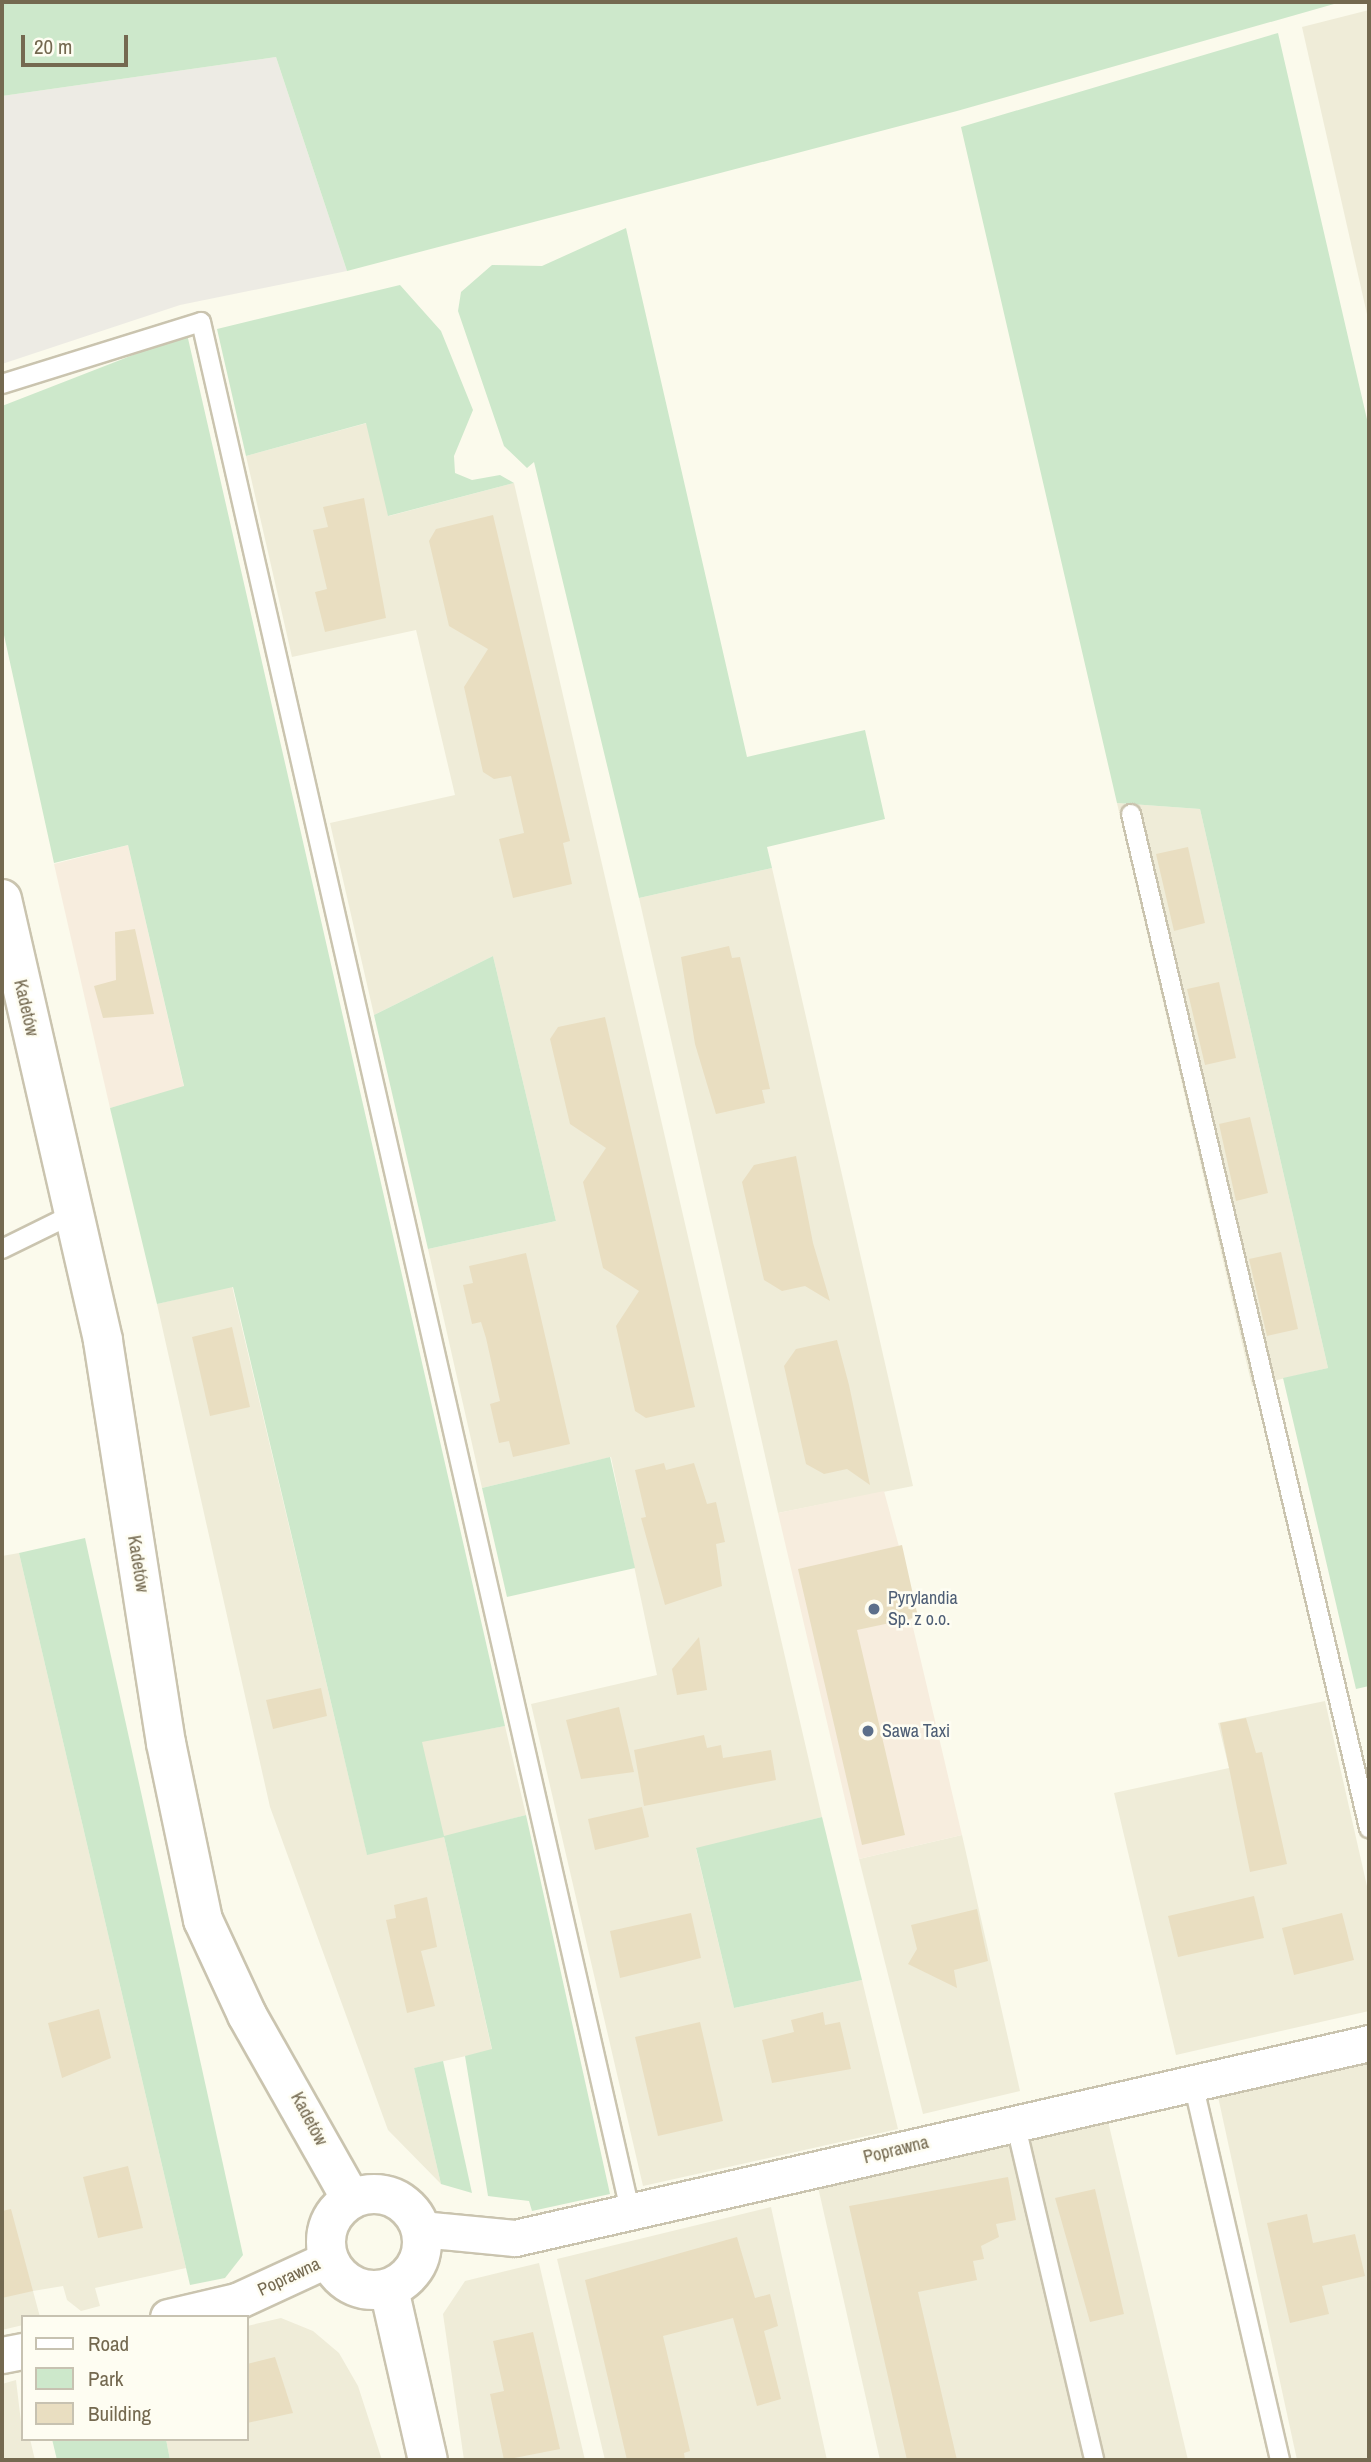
<!DOCTYPE html>
<html>
<head>
<meta charset="utf-8">
<style>
  body { margin:0 }
  #map { position:relative; width:1371px; height:2462px; overflow:hidden; background:#fbfaec; font-family:"Archivo Narrow",sans-serif }
  div>[style] { position:absolute }
  .residential>* { inset:0; background:#efecd8 }
  .commercial>* { inset:0; background:#f7edde }
  .industrial>* { inset:0; background:#edebe4 }
  .green>* { inset:0; background:#cde8cb }
  .building>* { inset:0; background:#e9dec1 }
  .roads { filter:drop-shadow(2px 0 #cac4af) drop-shadow(-2px 0 #cac4af) drop-shadow(0 2px #cac4af) drop-shadow(0 -2px #cac4af) }
  .lane>* { height:18px; margin:-9px; padding:0 9px; transform-origin:9px; border-radius:9px; background:#fff }
  .street>* { height:35px; margin:-17.5px; padding:0 17.5px; transform-origin:17.5px; border-radius:17.5px; background:#fff }
  .secondary>* { height:38px; margin:-19px; padding:0 19px; transform-origin:19px; border-radius:19px; background:#fff }
  .secondary>.ring { margin:-19px; padding:0; box-sizing:content-box; background:none; border:38px solid #fff; border-radius:50% }
  .dots>* { width:19px; height:19px; translate:-50% -50%; box-sizing:border-box; border:4px solid #fefdf2; border-radius:50% }
  span { translate:-50% -50%; white-space:nowrap; text-align:center; line-height:1.15; -webkit-text-stroke:5px #fefdf2; paint-order:stroke }
  .street-label { font-size:18px; color:#746950 }
  .service-label { font-size:18px; color:#4e5e75 }
  .left { translate:0 -50%; text-align:left }
  .frame { position:absolute; inset:0; border:4px solid #746950; pointer-events:none }
  .legend { position:absolute; left:21px; top:2315px; width:228px; height:126px; box-sizing:border-box; background:#fefdf2; border:2px solid #c7c2b1; margin:0; padding:9px 12px; list-style:none; font-size:21px; color:#746950 }
  .legend li { display:flex; align-items:center; gap:14px; height:35px }
  .legend b { width:35px; border:2px solid #c7c2b1 }
  .scale { position:absolute; left:21px; top:35px; width:107px; height:32px; box-sizing:border-box; border:4px solid #746950; border-top:0; padding-left:9px; font-size:21px; line-height:24px; white-space:nowrap; color:#746950; -webkit-text-stroke:5px #fefdf2; paint-order:stroke }
</style>
</head>
<body>
<div id="map">
  <div class="residential">
    <div style="clip-path:polygon(1369px 10px,1369px 323px,1302px 27px)"></div>
    <div style="clip-path:polygon(367px 423px,389px 516px,514px 483px,822px 1817px,696px 1849px,734px 2008px,862px 1980px,898px 2129px,643px 2186px,531px 1704px,657px 1675px,611px 1457px,482px 1488px,428px 1249px,556px 1221px,493px 956px,374px 1015px,330px 823px,455px 795px,416px 630px,292px 657px,246px 456px)"></div>
    <div style="clip-path:polygon(1117px 803px,1200px 809px,1328px 1368px,1252px 1386px)"></div>
    <div style="clip-path:polygon(772px 868px,913px 1486px,778px 1513px,639px 898px)"></div>
    <div style="clip-path:polygon(232px 1286px,367px 1854px,422px 1741px,505px 1726px,526px 1815px,444px 1837px,492px 2050px,414px 2068px,441px 2184px,388px 2130px,270px 1807px,157px 1304px)"></div>
    <div style="clip-path:polygon(19px 1553px,186px 2268px,95px 2288px,100px 2306px,81px 2311px,67px 2300px,63px 2286px,33px 2291px,40px 2317px,23px 2317px,23px 2325px,2px 2330px,2px 1556px)"></div>
    <div style="clip-path:polygon(1325px 1701px,1369px 1895px,1369px 2011px,1176px 2055px,1114px 1793px,1229px 1768px,1218px 1723px)"></div>
    <div style="clip-path:polygon(962px 1835px,1020px 2091px,923px 2114px,859px 1859px)"></div>
    <div style="clip-path:polygon(1369px 2057px,1369px 2460px,1297px 2460px,1217px 2092px)"></div>
    <div style="clip-path:polygon(1107px 2117px,1188px 2460px,880px 2460px,818px 2187px)"></div>
    <div style="clip-path:polygon(771px 2207px,827px 2460px,605px 2460px,557px 2259px)"></div>
    <div style="clip-path:polygon(539px 2263px,585px 2460px,464px 2460px,443px 2314px,465px 2281px)"></div>
    <div style="clip-path:polygon(281px 2318px,313px 2331px,339px 2353px,358px 2386px,382px 2460px,170px 2460px,166px 2439px,247px 2439px,247px 2326px)"></div>
    <div style="clip-path:polygon(16px 2380px,23px 2439px,30px 2439px,35px 2460px,2px 2460px,2px 2384px)"></div>
  </div>
  <div class="commercial">
    <div style="clip-path:polygon(128px 845px,184px 1087px,110px 1108px,54px 864px)"></div>
    <div style="clip-path:polygon(884px 1491px,918px 1617px,911px 1619px,962px 1835px,859px 1859px,778px 1513px)"></div>
  </div>
  <div class="industrial">
    <div style="clip-path:polygon(276px 57px,347px 271px,180px 305px,2px 364px,2px 96px)"></div>
  </div>
  <div class="green">
    <div style="clip-path:polygon(2px 2px,1341px 2px,957px 111px,347px 271px,276px 57px,2px 96px)"></div>
    <div style="clip-path:polygon(1278px 33px,1369px 428px,1369px 1686px,1356px 1689px,1283px 1378px,1328px 1368px,1200px 809px,1117px 803px,961px 127px)"></div>
    <div style="clip-path:polygon(626px 228px,747px 757px,865px 730px,885px 819px,767px 847px,772px 868px,639px 898px,534px 462px,527px 468px,504px 446px,458px 311px,461px 292px,492px 265px,542px 266px)"></div>
    <div style="clip-path:polygon(400px 285px,441px 331px,473px 410px,454px 456px,455px 473px,472px 480px,500px 475px,514px 483px,388px 516px,366px 423px,246px 456px,217px 329px)"></div>
    <div style="clip-path:polygon(187px 334px,505px 1726px,422px 1742px,444px 1836px,526px 1815px,610px 2194px,532px 2211px,529px 2201px,488px 2196px,465px 2056px,492px 2049px,444px 1837px,367px 1855px,233px 1287px,157px 1304px,110px 1108px,184px 1086px,128px 845px,54px 863px,2px 626px,2px 406px)"></div>
    <div style="clip-path:polygon(493px 956px,556px 1221px,428px 1249px,374px 1015px)"></div>
    <div style="clip-path:polygon(610px 1457px,635px 1568px,507px 1597px,482px 1488px)"></div>
    <div style="clip-path:polygon(85px 1538px,243px 2255px,225px 2278px,190px 2285px,19px 1553px)"></div>
    <div style="clip-path:polygon(822px 1817px,862px 1980px,734px 2008px,696px 1848px)"></div>
    <div style="clip-path:polygon(443px 2061px,472px 2193px,441px 2184px,414px 2068px)"></div>
    <div style="clip-path:polygon(52px 2439px,166px 2439px,170px 2460px,57px 2460px)"></div>
  </div>
  <div class="building">
    <div style="clip-path:polygon(364px 498px,386px 618px,325px 632px,315px 592px,327px 589px,313px 530px,328px 527px,323px 507px)"></div>
    <div style="clip-path:polygon(493px 515px,570px 841px,563px 843px,572px 884px,513px 898px,499px 839px,524px 833px,511px 776px,494px 779px,483px 772px,464px 687px,488px 649px,449px 626px,429px 541px,436px 529px)"></div>
    <div style="clip-path:polygon(1188px 847px,1205px 923px,1174px 931px,1156px 854px)"></div>
    <div style="clip-path:polygon(135px 929px,154px 1014px,103px 1018px,94px 986px,116px 980px,115px 932px)"></div>
    <div style="clip-path:polygon(729px 946px,732px 958px,740px 957px,770px 1089px,762px 1090px,765px 1103px,716px 1114px,695px 1044px,681px 957px)"></div>
    <div style="clip-path:polygon(1219px 982px,1236px 1058px,1205px 1065px,1187px 989px)"></div>
    <div style="clip-path:polygon(605px 1017px,695px 1407px,646px 1418px,635px 1411px,616px 1326px,639px 1291px,603px 1268px,583px 1182px,606px 1148px,570px 1124px,550px 1039px,558px 1027px)"></div>
    <div style="clip-path:polygon(1250px 1117px,1268px 1193px,1236px 1201px,1219px 1124px)"></div>
    <div style="clip-path:polygon(796px 1156px,813px 1243px,830px 1301px,805px 1286px,782px 1291px,764px 1280px,742px 1182px,754px 1165px)"></div>
    <div style="clip-path:polygon(1281px 1252px,1298px 1329px,1267px 1336px,1249px 1259px)"></div>
    <div style="clip-path:polygon(526px 1253px,570px 1444px,513px 1457px,509px 1441px,499px 1443px,490px 1404px,500px 1401px,486px 1338px,481px 1322px,472px 1324px,463px 1285px,473px 1283px,469px 1266px)"></div>
    <div style="clip-path:polygon(232px 1327px,250px 1407px,210px 1416px,192px 1337px)"></div>
    <div style="clip-path:polygon(837px 1340px,849px 1385px,870px 1485px,847px 1469px,824px 1474px,806px 1464px,784px 1366px,796px 1349px)"></div>
    <div style="clip-path:polygon(664px 1463px,666px 1470px,694px 1463px,707px 1504px,716px 1502px,725px 1542px,716px 1544px,722px 1586px,665px 1605px,641px 1518px,646px 1517px,635px 1470px)"></div>
    <div style="clip-path:polygon(902px 1545px,918px 1617px,857px 1630px,905px 1835px,862px 1845px,798px 1569px)"></div>
    <div style="clip-path:polygon(699px 1637px,707px 1690px,677px 1695px,672px 1669px)"></div>
    <div style="clip-path:polygon(321px 1688px,327px 1716px,273px 1729px,266px 1700px)"></div>
    <div style="clip-path:polygon(619px 1707px,634px 1772px,581px 1779px,566px 1720px)"></div>
    <div style="clip-path:polygon(1246px 1718px,1256px 1753px,1262px 1752px,1287px 1864px,1250px 1872px,1220px 1723px)"></div>
    <div style="clip-path:polygon(704px 1735px,707px 1748px,721px 1745px,723px 1758px,771px 1750px,776px 1780px,644px 1806px,634px 1750px)"></div>
    <div style="clip-path:polygon(642px 1807px,649px 1837px,595px 1850px,588px 1819px)"></div>
    <div style="clip-path:polygon(1254px 1896px,1264px 1938px,1178px 1957px,1168px 1916px)"></div>
    <div style="clip-path:polygon(427px 1897px,437px 1947px,421px 1951px,435px 2006px,407px 2013px,386px 1920px,396px 1918px,394px 1905px)"></div>
    <div style="clip-path:polygon(977px 1909px,988px 1961px,954px 1970px,957px 1988px,908px 1964px,917px 1949px,911px 1925px)"></div>
    <div style="clip-path:polygon(691px 1913px,701px 1958px,620px 1978px,610px 1931px)"></div>
    <div style="clip-path:polygon(1342px 1913px,1354px 1960px,1294px 1975px,1282px 1928px)"></div>
    <div style="clip-path:polygon(99px 2009px,111px 2058px,62px 2078px,48px 2023px)"></div>
    <div style="clip-path:polygon(823px 2012px,825px 2025px,840px 2022px,851px 2069px,772px 2083px,762px 2040px,794px 2032px,791px 2020px)"></div>
    <div style="clip-path:polygon(700px 2022px,723px 2121px,658px 2136px,635px 2037px)"></div>
    <div style="clip-path:polygon(128px 2166px,143px 2228px,98px 2238px,83px 2177px)"></div>
    <div style="clip-path:polygon(1008px 2177px,1016px 2220px,996px 2224px,999px 2237px,981px 2246px,984px 2259px,973px 2261px,977px 2280px,918px 2292px,957px 2460px,907px 2460px,849px 2206px)"></div>
    <div style="clip-path:polygon(1095px 2189px,1124px 2314px,1090px 2322px,1055px 2198px)"></div>
    <div style="clip-path:polygon(11px 2209px,33px 2291px,2px 2298px,2px 2211px)"></div>
    <div style="clip-path:polygon(1307px 2214px,1313px 2243px,1355px 2234px,1365px 2276px,1322px 2286px,1329px 2314px,1290px 2323px,1267px 2223px)"></div>
    <div style="clip-path:polygon(737px 2237px,755px 2298px,770px 2294px,778px 2326px,764px 2331px,781px 2399px,757px 2406px,733px 2318px,663px 2336px,690px 2451px,684px 2453px,685px 2460px,627px 2460px,585px 2280px)"></div>
    <div style="clip-path:polygon(533px 2332px,560px 2449px,504px 2460px,490px 2394px,504px 2391px,493px 2341px)"></div>
    <div style="clip-path:polygon(275px 2357px,293px 2413px,247px 2423px,247px 2364px)"></div>
  </div>
  <div class="roads">
    <div class="lane">
      <div style="left:2px;top:384px;width:208px;rotate:-17.3deg"></div>
      <div style="left:201px;top:322px;width:1937px;rotate:77.2deg"></div>
      <div style="left:1131px;top:814px;width:1042px;rotate:76.79deg"></div>
      <div style="left:2px;top:1249px;width:79px;rotate:-26.2deg"></div>
      <div style="left:1193px;top:2083px;width:387px;rotate:77deg"></div>
      <div style="left:1015px;top:2122px;width:347px;rotate:76.8deg"></div>
    </div>
    <div class="street">
      <div style="left:421px;top:2229px;width:94px;rotate:5.5deg"></div>
      <div style="left:515px;top:2238px;width:876px;rotate:-12.86deg"></div>
      <div style="left:168px;top:2317px;width:71px;rotate:-13.1deg"></div>
      <div style="left:237px;top:2301px;width:100px;rotate:-24.8deg"></div>
      <div style="left:2px;top:2355px;width:21px;rotate:-11deg"></div>
    </div>
    <div class="secondary">
      <div style="left:2px;top:899px;width:453px;rotate:77.1deg"></div>
      <div style="left:103px;top:1341px;width:407px;rotate:81.1deg"></div>
      <div style="left:166px;top:1743px;width:181px;rotate:78.2deg"></div>
      <div style="left:203px;top:1920px;width:105px;rotate:65.1deg"></div>
      <div style="left:247px;top:2015px;width:211px;rotate:60.5deg"></div>
      <div class="ring" style="left:326px;top:2194px;width:58px;height:58px"></div>
      <div style="left:389px;top:2289px;width:175px;rotate:77.2deg"></div>
    </div>
  </div>
  <div class="dots">
    <div style="left:874px;top:1609px;background:#5c6f8a"></div>
    <div style="left:868px;top:1731px;background:#5c6f8a"></div>
  </div>
  <div class="street-label">
    <span style="left:26px;top:1008px;rotate:77deg">Kadetów</span>
    <span style="left:138px;top:1564px;rotate:81deg">Kadetów</span>
    <span style="left:309px;top:2119px;rotate:62deg">Kadetów</span>
    <span style="left:896px;top:2150px;rotate:-14deg">Poprawna</span>
    <span style="left:289px;top:2277px;rotate:-25deg">Poprawna</span>
  </div>
  <div class="service-label">
    <span class="left" style="left:888px;top:1609px">Pyrylandia<br>Sp. z o.o.</span>
    <span class="left" style="left:882px;top:1731px">Sawa Taxi</span>
  </div>
  <div class="frame"></div>
  <ul class="legend">
  <li><b style="height:9px;background:#fff"></b>Road</li>
  <li><b style="height:19px;background:#cde8cb"></b>Park</li>
  <li><b style="height:19px;background:#e9dec1"></b>Building</li>
  </ul>
  <div class="scale">20 m</div>
</div>
</body>
</html>
